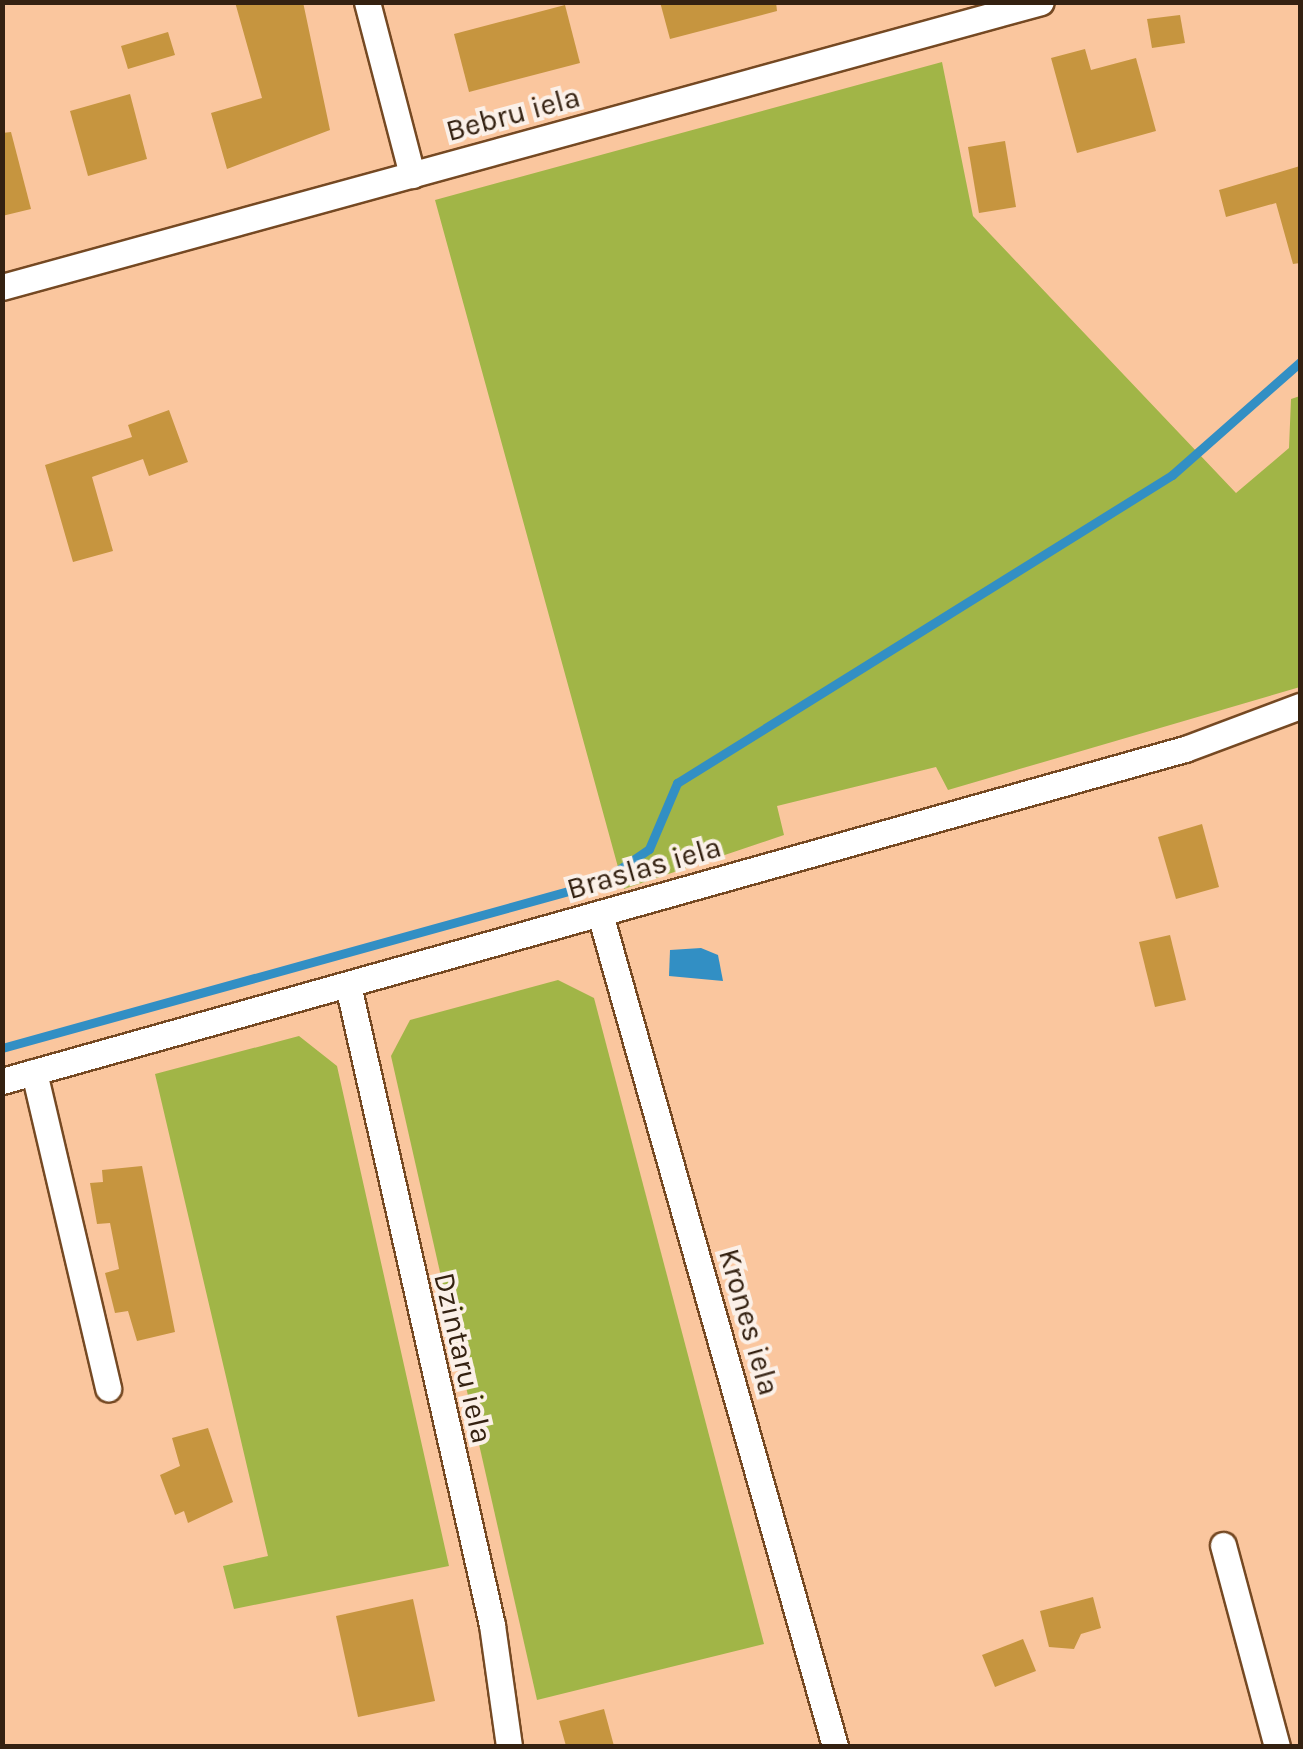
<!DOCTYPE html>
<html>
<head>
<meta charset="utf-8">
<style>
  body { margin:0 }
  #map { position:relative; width:1303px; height:1749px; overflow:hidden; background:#fac69e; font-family:Karla,sans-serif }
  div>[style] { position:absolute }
  .green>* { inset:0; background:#a1b547 }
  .water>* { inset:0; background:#328fc4 }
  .stream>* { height:9px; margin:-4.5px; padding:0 4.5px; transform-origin:4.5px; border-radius:4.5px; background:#328fc4 }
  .building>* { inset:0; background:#c6953f }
  .roads { filter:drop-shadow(2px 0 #754923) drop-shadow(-2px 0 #754923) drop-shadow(0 2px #754923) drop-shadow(0 -2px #754923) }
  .minor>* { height:25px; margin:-12.5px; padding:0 12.5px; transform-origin:12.5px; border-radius:12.5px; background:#fff }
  span { translate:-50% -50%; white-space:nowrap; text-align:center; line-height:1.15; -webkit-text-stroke:8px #fbf0e8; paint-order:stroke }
  .street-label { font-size:30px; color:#342111 }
  .frame { position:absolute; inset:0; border:5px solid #342111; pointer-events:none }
</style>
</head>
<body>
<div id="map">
  <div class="green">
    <div style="clip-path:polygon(942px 62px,973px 216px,1236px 493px,1289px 448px,1291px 399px,1300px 396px,1300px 687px,948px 790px,936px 767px,777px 806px,784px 835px,624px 889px,435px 200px)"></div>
    <div style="clip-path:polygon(558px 980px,594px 998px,764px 1644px,537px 1700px,391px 1056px,410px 1020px)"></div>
    <div style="clip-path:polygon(299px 1036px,337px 1066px,449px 1566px,234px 1609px,223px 1566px,268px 1556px,155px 1074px)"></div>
  </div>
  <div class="water">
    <div style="clip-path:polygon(701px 948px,718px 955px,723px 981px,669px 976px,670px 950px)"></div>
  </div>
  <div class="stream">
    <div style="left:2px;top:1048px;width:622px;rotate:-15.49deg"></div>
    <div style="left:601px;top:882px;width:58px;rotate:-34.5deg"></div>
    <div style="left:649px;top:849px;width:72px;rotate:-67deg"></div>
    <div style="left:677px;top:783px;width:583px;rotate:-31.89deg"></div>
    <div style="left:1172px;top:475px;width:171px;rotate:-41.4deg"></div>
  </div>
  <div class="building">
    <div style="clip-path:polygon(235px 2px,303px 2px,330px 130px,227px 169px,211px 113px,262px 98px)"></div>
    <div style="clip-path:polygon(660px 2px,776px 2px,777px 11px,670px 39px)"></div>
    <div style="clip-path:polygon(565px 5px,580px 63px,469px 92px,454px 34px)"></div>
    <div style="clip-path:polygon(1180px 15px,1185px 43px,1152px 48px,1147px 19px)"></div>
    <div style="clip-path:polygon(168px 32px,175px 55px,128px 69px,121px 46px)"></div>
    <div style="clip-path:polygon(1085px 49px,1091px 70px,1136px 58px,1156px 131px,1077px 153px,1051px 58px)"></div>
    <div style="clip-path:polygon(130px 94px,147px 159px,88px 176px,70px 111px)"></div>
    <div style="clip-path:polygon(11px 132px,31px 209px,2px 216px,2px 133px)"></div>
    <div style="clip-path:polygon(1005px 141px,1016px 207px,979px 213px,968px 147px)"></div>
    <div style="clip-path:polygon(1300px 166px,1300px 263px,1293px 264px,1276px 203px,1226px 217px,1219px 190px)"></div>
    <div style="clip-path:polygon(169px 410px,188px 462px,149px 476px,143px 459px,92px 477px,113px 551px,73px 562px,45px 465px,132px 437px,128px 425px)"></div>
    <div style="clip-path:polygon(1202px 824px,1219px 887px,1176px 899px,1158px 837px)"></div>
    <div style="clip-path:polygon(1170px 935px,1186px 1000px,1155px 1007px,1139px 942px)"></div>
    <div style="clip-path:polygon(142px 1166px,175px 1332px,137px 1341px,128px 1311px,115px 1313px,105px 1273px,119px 1269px,110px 1223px,97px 1224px,90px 1183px,103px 1182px,102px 1170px)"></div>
    <div style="clip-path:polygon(208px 1428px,233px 1502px,188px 1523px,184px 1511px,175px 1515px,160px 1475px,180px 1466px,172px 1438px)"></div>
    <div style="clip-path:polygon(1093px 1597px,1101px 1628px,1081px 1634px,1074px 1649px,1049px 1647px,1040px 1611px)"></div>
    <div style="clip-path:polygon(413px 1599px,435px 1701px,358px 1717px,336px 1616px)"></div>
    <div style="clip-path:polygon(1023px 1639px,1036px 1671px,995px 1687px,982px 1655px)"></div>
    <div style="clip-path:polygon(604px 1709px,614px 1746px,566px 1746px,559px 1721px)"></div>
  </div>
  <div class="roads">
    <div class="minor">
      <div style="left:367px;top:2px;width:179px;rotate:75.4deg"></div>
      <div style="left:2px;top:287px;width:1077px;rotate:-15.34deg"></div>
      <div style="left:600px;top:914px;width:865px;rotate:74.23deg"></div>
      <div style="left:348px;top:985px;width:656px;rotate:77.32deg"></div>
      <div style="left:492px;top:1625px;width:122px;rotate:82deg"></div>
      <div style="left:34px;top:1072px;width:325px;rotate:76.8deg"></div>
      <div style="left:2px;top:1081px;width:1229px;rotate:-15.68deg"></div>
      <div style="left:1185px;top:749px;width:123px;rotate:-20.5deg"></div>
      <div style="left:1223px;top:1545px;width:208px;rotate:75deg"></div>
    </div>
  </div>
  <div class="street-label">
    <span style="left:513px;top:114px;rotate:-15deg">Bebru iela</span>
    <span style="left:644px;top:868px;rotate:-16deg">Braslas iela</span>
    <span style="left:749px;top:1322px;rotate:74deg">Krones iela</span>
    <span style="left:463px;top:1358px;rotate:77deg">Dzintaru iela</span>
  </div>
  <div class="frame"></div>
</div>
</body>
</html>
